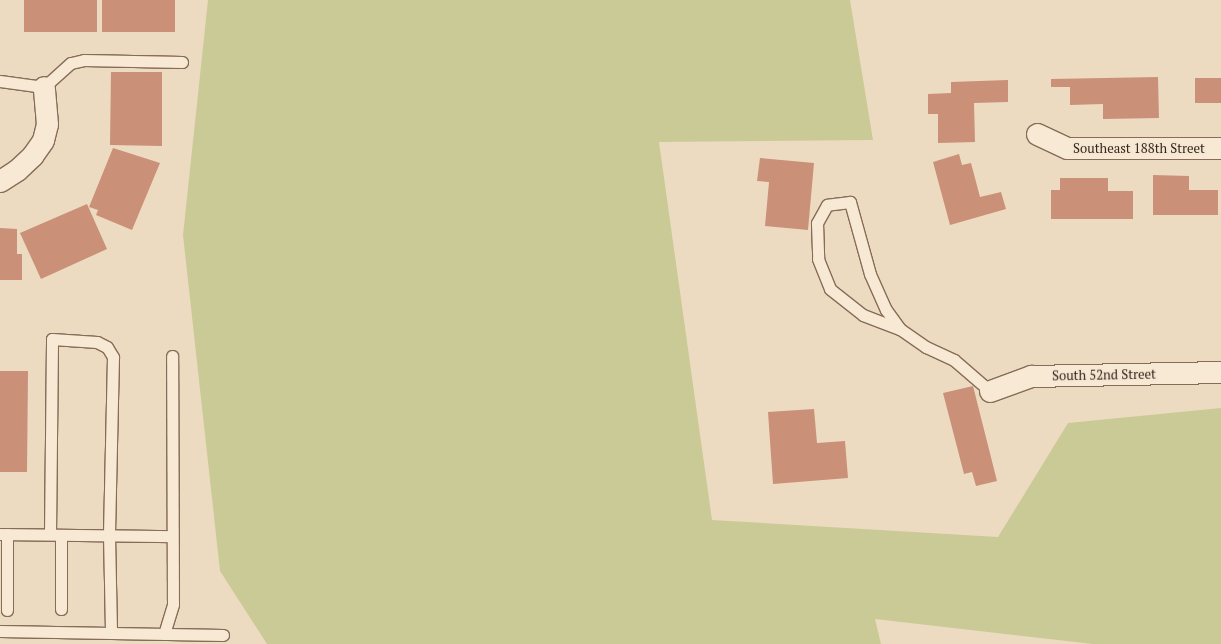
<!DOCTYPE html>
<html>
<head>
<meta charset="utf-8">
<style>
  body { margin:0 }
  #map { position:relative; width:1221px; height:644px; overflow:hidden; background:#eddbc1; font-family:"PT Serif",serif }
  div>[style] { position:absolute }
  .green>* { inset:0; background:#caca96 }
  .building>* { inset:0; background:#ca9078 }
  .roads { filter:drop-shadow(1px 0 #866c59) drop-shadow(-1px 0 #866c59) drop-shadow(0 1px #866c59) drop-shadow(0 -1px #866c59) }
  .lane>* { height:11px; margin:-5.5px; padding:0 5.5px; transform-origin:5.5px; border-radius:5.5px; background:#f8e9d4 }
  .street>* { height:21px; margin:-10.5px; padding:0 10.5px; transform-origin:10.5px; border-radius:10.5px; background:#f8e9d4 }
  span { translate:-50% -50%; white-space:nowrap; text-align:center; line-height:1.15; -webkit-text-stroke:3.5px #f4e6d1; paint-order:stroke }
  .street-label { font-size:13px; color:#36261d }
</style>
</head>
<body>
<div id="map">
  <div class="green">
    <div style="clip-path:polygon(208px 0,850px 0,873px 140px,659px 142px,712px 520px,998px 537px,1068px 423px,1221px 408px,1221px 644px,1093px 644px,875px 619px,881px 644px,267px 644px,220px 571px,183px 235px)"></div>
  </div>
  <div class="building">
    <div style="clip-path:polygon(24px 0,97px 0,97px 32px,24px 32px)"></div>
    <div style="clip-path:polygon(102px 0,175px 0,175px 32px,102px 32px)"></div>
    <div style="clip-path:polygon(111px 72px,162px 72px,162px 146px,110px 145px)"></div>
    <div style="clip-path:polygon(1158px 77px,1159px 118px,1103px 119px,1103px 104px,1070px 105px,1070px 87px,1051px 87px,1051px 79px)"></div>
    <div style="clip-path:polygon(1195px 78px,1221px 78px,1221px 103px,1195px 103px)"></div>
    <div style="clip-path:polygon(1008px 80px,1008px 102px,974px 103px,975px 142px,938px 143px,938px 114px,928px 114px,928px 94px,951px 93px,951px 82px)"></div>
    <div style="clip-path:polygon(113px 148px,160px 163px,132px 230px,96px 215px,98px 210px,89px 207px)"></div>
    <div style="clip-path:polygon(959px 154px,962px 165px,971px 163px,980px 197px,1001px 192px,1006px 209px,950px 225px,933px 162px)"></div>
    <div style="clip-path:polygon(760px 158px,814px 163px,808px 230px,765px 226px,769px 182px,757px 181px)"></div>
    <div style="clip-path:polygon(1153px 175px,1189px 176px,1189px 190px,1218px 190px,1218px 215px,1153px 215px)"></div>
    <div style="clip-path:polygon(1060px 178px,1108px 178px,1108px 191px,1133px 191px,1133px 219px,1051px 219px,1051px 190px,1060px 190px)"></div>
    <div style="clip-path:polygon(87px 204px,107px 249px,41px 279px,20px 233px)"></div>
    <div style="clip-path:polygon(0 228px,17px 229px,17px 254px,22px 254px,22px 280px,0 280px)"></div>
    <div style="clip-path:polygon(0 371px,28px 371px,27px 472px,0 472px)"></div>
    <div style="clip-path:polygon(973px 386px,997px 481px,976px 486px,972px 472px,964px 474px,943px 393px)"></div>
    <div style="clip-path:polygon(814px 409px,817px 443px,845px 441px,848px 478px,773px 484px,768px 412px)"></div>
  </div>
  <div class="roads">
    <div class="lane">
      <div style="left:0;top:81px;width:44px;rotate:7.8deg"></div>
      <div style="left:44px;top:87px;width:36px;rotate:-42deg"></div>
      <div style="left:71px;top:63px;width:13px;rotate:-13deg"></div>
      <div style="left:84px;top:60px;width:98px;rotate:1.2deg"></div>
      <div style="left:900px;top:329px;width:24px;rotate:-126deg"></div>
      <div style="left:886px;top:310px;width:39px;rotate:-114deg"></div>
      <div style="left:870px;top:274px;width:75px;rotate:-105.5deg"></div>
      <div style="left:850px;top:202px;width:23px;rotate:173deg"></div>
      <div style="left:827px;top:205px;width:21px;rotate:119deg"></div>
      <div style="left:817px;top:223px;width:36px;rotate:88deg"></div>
      <div style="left:818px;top:259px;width:32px;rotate:68deg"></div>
      <div style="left:830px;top:289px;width:42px;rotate:38.2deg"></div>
      <div style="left:863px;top:315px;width:40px;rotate:21deg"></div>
      <div style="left:900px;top:329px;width:32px;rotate:35deg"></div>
      <div style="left:926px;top:347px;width:31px;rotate:25deg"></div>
      <div style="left:954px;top:360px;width:48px;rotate:40.7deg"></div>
      <div style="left:0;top:534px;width:172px;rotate:0.7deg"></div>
      <div style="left:7px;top:534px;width:76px;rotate:90deg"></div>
      <div style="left:50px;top:534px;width:195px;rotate:-89.4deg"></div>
      <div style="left:52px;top:339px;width:45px;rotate:3.8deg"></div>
      <div style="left:97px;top:342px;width:11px;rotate:27deg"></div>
      <div style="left:107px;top:347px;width:12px;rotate:59deg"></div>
      <div style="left:113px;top:357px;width:178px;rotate:91.3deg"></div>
      <div style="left:109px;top:535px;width:98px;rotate:88.8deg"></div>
      <div style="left:61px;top:609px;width:74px;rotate:-90deg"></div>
      <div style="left:0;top:631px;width:223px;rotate:1deg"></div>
      <div style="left:164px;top:634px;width:31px;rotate:-73deg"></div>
      <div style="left:173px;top:604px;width:248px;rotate:-90.2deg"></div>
    </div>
    <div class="street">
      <div style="left:1037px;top:134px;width:33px;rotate:25deg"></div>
      <div style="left:1067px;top:148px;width:154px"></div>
      <div style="left:0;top:181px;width:20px;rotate:-33deg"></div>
      <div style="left:17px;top:170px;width:21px;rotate:-43deg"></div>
      <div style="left:32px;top:156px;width:19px;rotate:-55deg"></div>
      <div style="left:43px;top:140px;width:16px;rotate:-76deg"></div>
      <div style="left:47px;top:124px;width:37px;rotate:-95deg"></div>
      <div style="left:990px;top:391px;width:44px;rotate:-20.1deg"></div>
      <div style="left:1031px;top:376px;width:190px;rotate:-1.2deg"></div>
    </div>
  </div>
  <div class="street-label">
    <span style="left:1139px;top:148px">Southeast 188th Street</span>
    <span style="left:1104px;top:375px;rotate:-1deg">South 52nd Street</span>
  </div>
</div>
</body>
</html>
